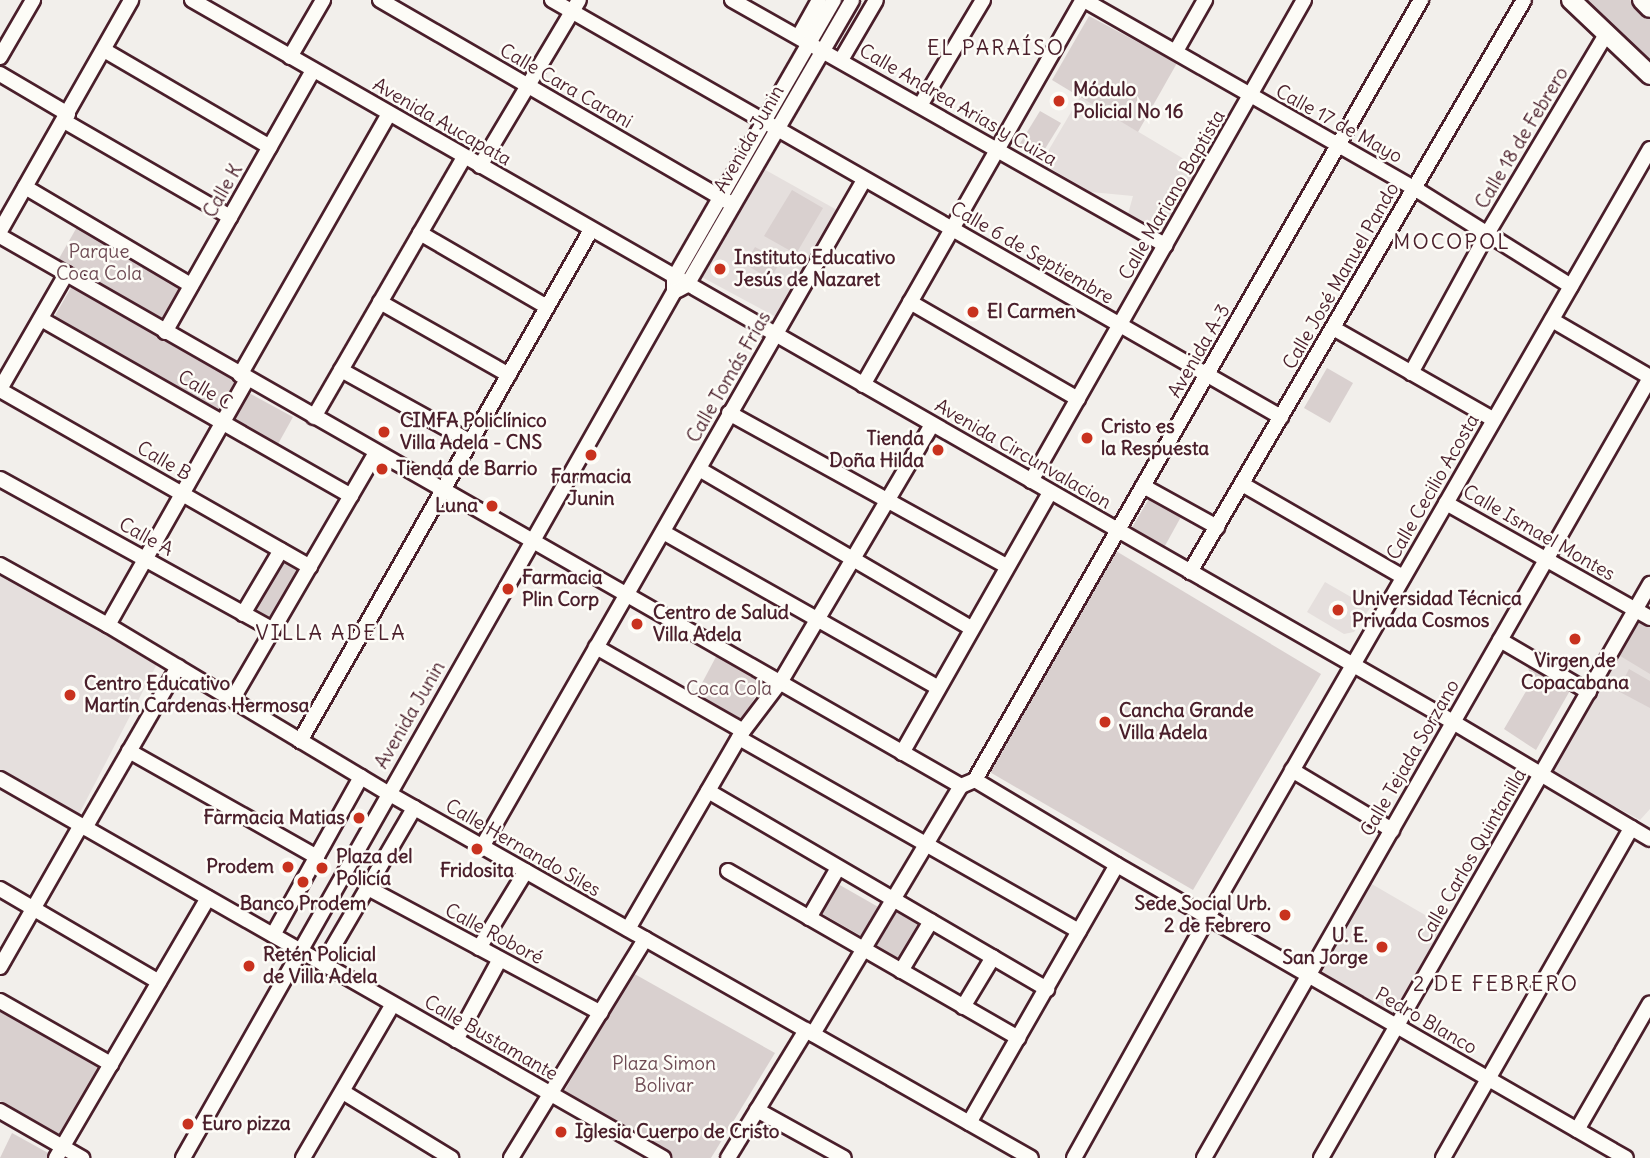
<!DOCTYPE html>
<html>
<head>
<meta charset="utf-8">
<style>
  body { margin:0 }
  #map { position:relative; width:1650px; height:1158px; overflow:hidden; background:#f2efeb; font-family:Delius,sans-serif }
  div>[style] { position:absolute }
  .built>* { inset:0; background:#e5dfdd }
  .green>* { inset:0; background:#d9d0cf }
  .roads { filter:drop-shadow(2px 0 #4a1f2b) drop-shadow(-2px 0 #4a1f2b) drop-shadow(0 2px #4a1f2b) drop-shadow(0 -2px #4a1f2b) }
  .minor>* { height:14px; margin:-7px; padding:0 7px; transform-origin:7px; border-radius:7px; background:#fdfcf7 }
  .major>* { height:18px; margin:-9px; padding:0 9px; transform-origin:9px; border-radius:9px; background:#fdfcf7 }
  .dots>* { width:19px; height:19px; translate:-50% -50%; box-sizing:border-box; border:4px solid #fdfcf7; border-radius:50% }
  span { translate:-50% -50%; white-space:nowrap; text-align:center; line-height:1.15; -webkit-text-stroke:5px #fdfcf7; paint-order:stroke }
  .street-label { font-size:19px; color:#4a1f2b }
  .poi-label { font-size:19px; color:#4a1f2b; font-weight:700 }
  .left { translate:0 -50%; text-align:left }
  .right { translate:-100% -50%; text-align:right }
  .park-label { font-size:19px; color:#6e4b54 }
  .neighbourhood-label { font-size:21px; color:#4a1f2b; letter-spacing:2px }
</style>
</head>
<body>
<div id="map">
  <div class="built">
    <div style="clip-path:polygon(1080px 97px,1199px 168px,1164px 229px,1156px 231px,1128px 214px,1133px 196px,1091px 192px,1041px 163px)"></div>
    <div style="clip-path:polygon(760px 167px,837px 210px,776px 317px,698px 275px)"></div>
    <div style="clip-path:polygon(0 571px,155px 658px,157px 664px,77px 818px,0 772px)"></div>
    <div style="clip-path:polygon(1325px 582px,1370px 608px,1354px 632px,1344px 634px,1307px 612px)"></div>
    <div style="clip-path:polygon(1642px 622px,1650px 626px,1650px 809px,1640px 820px,1549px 771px,1634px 625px)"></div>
    <div style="clip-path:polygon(1370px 883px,1444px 926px,1393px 1013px,1322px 973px,1321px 968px)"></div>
  </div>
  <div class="green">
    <div style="clip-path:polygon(1579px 0,1630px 0,1650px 19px,1650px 68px)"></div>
    <div style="clip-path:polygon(1089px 16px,1177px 63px,1138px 132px,1052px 80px)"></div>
    <div style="clip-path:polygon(1040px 111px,1061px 123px,1040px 157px,1019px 145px)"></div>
    <div style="clip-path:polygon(792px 190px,823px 208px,796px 254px,764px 236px)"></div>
    <div style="clip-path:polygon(77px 227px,182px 288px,168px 326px,57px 262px)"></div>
    <div style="clip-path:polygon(755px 247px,781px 261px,770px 279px,745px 264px)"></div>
    <div style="clip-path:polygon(72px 286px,236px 379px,217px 413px,53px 319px)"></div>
    <div style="clip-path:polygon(1327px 368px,1353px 383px,1330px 423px,1304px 408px)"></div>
    <div style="clip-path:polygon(249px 393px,293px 417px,278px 444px,234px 420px)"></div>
    <div style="clip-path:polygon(1150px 497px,1182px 515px,1161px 553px,1127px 536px)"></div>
    <div style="clip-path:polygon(1116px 551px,1321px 674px,1193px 890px,988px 771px)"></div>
    <div style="clip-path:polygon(283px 555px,302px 568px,270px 622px,250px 612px)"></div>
    <div style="clip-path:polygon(1642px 622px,1650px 626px,1650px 674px,1617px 654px,1634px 625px)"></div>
    <div style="clip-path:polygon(718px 653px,765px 678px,740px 725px,693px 700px)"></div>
    <div style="clip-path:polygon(1526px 661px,1572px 687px,1536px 750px,1504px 729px,1532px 681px)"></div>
    <div style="clip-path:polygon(1629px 669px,1650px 681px,1650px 708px,1618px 691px)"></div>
    <div style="clip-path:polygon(838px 884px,880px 908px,863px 937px,821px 913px)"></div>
    <div style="clip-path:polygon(894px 903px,927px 922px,901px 967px,867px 948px)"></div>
    <div style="clip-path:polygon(631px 972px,775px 1053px,711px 1158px,658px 1158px,560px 1099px)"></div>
    <div style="clip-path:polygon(0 1007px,103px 1065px,62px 1136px,0 1101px)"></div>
    <div style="clip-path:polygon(12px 1133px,50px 1154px,47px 1158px,0 1158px)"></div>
  </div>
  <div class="roads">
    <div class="minor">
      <div style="left:192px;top:0;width:1453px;rotate:29.79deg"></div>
      <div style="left:1453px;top:722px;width:229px;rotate:30.7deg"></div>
      <div style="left:380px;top:0;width:408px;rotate:30.1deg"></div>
      <div style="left:552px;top:0;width:840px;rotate:29.77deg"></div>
      <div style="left:732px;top:0;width:498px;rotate:29.5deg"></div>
      <div style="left:1084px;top:0;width:380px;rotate:29.7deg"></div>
      <div style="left:1414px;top:188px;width:185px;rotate:32deg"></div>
      <div style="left:799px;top:36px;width:41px;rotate:-60.9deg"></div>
      <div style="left:104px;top:50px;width:192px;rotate:30.3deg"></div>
      <div style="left:1176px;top:51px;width:59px;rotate:-60.4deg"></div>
      <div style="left:0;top:57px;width:66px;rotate:-59.9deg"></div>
      <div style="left:290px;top:57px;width:66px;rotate:-59.9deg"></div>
      <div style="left:841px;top:60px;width:69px;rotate:-59.7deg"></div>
      <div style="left:0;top:74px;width:79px;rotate:30.5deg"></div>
      <div style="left:921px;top:104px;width:121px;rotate:-59.2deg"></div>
      <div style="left:64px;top:121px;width:192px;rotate:30deg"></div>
      <div style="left:480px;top:166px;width:193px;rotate:-59.2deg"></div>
      <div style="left:25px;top:187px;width:193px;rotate:30.6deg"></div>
      <div style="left:0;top:231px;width:266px;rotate:-60.4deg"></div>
      <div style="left:420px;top:233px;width:147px;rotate:30.2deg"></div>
      <div style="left:0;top:236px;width:1107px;rotate:29.78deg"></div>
      <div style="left:678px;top:290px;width:10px;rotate:-29deg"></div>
      <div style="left:687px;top:285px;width:329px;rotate:-59.9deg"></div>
      <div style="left:380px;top:302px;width:148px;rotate:29.5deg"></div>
      <div style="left:910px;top:302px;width:194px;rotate:30deg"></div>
      <div style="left:41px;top:319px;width:357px;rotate:29.7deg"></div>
      <div style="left:1552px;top:320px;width:113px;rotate:30.2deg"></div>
      <div style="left:1333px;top:328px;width:185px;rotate:29.7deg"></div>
      <div style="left:165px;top:332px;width:301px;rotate:-60.5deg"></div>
      <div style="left:341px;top:370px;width:149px;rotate:29deg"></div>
      <div style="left:1411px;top:373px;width:158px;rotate:-61.3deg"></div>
      <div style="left:1487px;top:234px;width:234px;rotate:-59.2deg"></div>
      <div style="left:240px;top:375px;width:301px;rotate:-60.3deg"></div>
      <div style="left:863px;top:385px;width:443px;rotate:-60.3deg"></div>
      <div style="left:0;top:389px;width:133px;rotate:-60.1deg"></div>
      <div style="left:0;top:390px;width:357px;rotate:29.7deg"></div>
      <div style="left:729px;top:413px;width:316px;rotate:28.9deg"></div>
      <div style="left:314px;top:417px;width:300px;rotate:-60deg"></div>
      <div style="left:699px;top:469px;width:315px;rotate:30.3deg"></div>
      <div style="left:0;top:479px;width:312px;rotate:28.9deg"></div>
      <div style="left:1031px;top:481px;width:553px;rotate:-60.42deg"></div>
      <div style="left:1242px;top:484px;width:186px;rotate:30deg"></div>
      <div style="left:1143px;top:486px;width:85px;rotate:29deg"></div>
      <div style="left:1446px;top:503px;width:234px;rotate:29.4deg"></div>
      <div style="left:663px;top:532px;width:315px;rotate:29.5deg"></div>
      <div style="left:0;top:565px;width:124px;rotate:29.1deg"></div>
      <div style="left:108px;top:625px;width:327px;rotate:31deg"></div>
      <div style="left:388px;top:793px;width:739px;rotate:29.58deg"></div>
      <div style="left:1190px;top:572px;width:662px;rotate:-59.72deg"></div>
      <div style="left:243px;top:614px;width:74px;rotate:-59.3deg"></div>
      <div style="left:108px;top:625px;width:283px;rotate:-60.5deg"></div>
      <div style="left:1500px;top:640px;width:103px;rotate:30.3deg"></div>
      <div style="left:596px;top:647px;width:169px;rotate:29.7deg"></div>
      <div style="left:232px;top:700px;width:286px;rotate:-59.8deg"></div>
      <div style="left:739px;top:738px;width:391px;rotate:29.6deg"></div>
      <div style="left:300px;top:741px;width:588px;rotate:-60.34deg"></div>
      <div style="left:129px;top:751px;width:216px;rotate:29.4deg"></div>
      <div style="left:902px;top:753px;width:300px;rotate:-60.4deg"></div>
      <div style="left:1292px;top:770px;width:117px;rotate:31deg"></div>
      <div style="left:0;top:779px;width:764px;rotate:29.75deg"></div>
      <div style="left:975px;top:780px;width:165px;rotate:30.9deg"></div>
      <div style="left:1117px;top:865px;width:587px;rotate:29.93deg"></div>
      <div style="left:961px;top:786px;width:15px;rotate:-23deg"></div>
      <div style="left:975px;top:780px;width:899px;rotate:-60.24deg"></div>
      <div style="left:708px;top:791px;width:393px;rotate:30.3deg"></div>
      <div style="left:85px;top:828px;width:186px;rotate:-60deg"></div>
      <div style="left:482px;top:847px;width:769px;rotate:-60.2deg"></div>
      <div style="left:728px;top:871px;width:335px;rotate:29.9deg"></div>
      <div style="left:368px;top:888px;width:264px;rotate:28.2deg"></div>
      <div style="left:0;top:889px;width:184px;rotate:30.3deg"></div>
      <div style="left:809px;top:918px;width:58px;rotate:-59.9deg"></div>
      <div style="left:628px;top:929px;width:229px;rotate:-59.9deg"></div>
      <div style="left:743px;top:731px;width:63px;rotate:-52.8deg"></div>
      <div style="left:781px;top:681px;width:297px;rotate:-59.5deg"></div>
      <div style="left:273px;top:935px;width:181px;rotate:-60.9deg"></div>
      <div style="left:479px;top:948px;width:90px;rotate:-58.6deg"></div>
      <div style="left:323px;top:964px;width:181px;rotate:-59.7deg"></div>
      <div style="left:0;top:967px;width:163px;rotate:-60.3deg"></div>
      <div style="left:901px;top:971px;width:58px;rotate:-59deg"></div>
      <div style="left:0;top:1001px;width:128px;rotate:29.6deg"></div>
      <div style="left:963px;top:1007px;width:58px;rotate:-59deg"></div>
      <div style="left:813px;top:1034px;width:289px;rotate:-59.2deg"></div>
      <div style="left:456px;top:1040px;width:92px;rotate:-61.5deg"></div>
      <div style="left:343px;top:1092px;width:127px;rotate:31.4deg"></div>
      <div style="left:757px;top:1110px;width:99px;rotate:28.9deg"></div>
      <div style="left:0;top:1111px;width:95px;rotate:29.8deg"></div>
      <div style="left:969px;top:1123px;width:297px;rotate:-60.2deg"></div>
      <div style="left:1577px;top:1130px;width:146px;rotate:-60.1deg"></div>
      <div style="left:56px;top:1158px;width:301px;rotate:-59.7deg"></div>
      <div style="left:183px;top:1158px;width:996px;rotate:-60.45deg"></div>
      <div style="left:674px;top:292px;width:14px;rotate:-90deg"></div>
      <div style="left:674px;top:278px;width:321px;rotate:-60.1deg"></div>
      <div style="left:303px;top:1158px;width:178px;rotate:-59.7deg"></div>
      <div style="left:511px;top:1158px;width:257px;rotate:-58.5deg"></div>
      <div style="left:728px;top:1158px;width:150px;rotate:-58.6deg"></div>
      <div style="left:1074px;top:1158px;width:276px;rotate:-60.9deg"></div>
      <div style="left:1208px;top:917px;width:886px;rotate:-60.08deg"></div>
      <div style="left:1204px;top:1158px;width:899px;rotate:-60.24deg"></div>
      <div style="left:1321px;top:1158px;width:662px;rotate:-60.18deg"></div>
      <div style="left:1443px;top:1158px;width:380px;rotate:-60.3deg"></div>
    </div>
    <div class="major">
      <div style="left:1571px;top:0;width:109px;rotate:43.5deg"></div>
      <div style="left:1642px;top:0;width:11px;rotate:45deg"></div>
    </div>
  </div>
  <div class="dots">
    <div style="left:1059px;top:101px;background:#c8321e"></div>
    <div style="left:720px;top:269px;background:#c8321e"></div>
    <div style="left:973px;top:312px;background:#c8321e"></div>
    <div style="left:384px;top:432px;background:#c8321e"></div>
    <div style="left:1087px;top:438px;background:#c8321e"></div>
    <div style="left:938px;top:450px;background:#c8321e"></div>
    <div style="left:591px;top:455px;background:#c8321e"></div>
    <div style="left:382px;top:469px;background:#c8321e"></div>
    <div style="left:492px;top:506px;background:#c8321e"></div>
    <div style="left:508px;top:589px;background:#c8321e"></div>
    <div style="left:1338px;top:610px;background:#c8321e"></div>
    <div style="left:637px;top:624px;background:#c8321e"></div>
    <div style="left:1575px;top:639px;background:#c8321e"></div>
    <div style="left:70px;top:695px;background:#c8321e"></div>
    <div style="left:1105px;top:722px;background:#c8321e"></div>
    <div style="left:359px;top:818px;background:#c8321e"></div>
    <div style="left:477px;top:849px;background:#c8321e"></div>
    <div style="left:288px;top:867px;background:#c8321e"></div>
    <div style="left:322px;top:868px;background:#c8321e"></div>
    <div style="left:303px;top:882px;background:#c8321e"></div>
    <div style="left:1285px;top:915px;background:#c8321e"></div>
    <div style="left:1382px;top:947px;background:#c8321e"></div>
    <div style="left:249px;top:966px;background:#c8321e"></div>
    <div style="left:188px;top:1124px;background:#c8321e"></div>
    <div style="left:561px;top:1132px;background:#c8321e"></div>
  </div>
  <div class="street-label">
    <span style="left:566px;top:86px;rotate:30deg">Calle Cara Carani</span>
    <span style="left:958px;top:105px;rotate:30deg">Calle Andrea Arias y Cuiza</span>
    <span style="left:442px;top:122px;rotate:30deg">Avenida Aucapata</span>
    <span style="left:1339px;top:124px;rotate:29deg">Calle 17 de Mayo</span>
    <span style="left:1522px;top:138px;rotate:-59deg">Calle 18 de Febrero</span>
    <span style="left:749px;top:139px;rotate:-60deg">Avenida Junin</span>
    <span style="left:223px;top:191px;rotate:-60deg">Calle K</span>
    <span style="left:1172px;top:195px;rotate:-60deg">Calle Mariano Baptista</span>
    <span style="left:1032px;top:253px;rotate:30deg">Calle 6 de Septiembre</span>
    <span style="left:1341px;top:276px;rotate:-60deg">Calle José Manuel Pando</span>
    <span style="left:1199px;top:351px;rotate:-60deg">Avenida A-3</span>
    <span style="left:729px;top:377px;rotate:-60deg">Calle Tomás Frías</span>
    <span style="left:205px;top:390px;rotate:30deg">Calle C</span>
    <span style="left:1023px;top:454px;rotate:30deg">Avenida Circunvalacion</span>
    <span style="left:164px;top:461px;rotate:30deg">Calle B</span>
    <span style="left:1433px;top:487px;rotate:-60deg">Calle Cecilio Acosta</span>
    <span style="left:1539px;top:533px;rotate:30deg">Calle Ismael Montes</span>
    <span style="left:146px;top:537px;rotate:29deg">Calle A</span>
    <span style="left:410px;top:715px;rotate:-60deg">Avenida Junin</span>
    <span style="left:1410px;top:758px;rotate:-60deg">Calle Tejada Sorzano</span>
    <span style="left:523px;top:848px;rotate:30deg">Calle Hernando Siles</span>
    <span style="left:1472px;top:856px;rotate:-60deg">Calle Carlos Quintanilla</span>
    <span style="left:494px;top:934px;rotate:28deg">Calle Roboré</span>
    <span style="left:1426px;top:1021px;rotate:30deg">Pedro Blanco</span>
    <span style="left:491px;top:1038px;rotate:30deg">Calle Bustamante</span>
  </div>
  <div class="poi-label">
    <span class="left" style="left:1073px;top:101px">Módulo<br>Policial No 16</span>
    <span class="left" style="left:734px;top:269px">Instituto Educativo<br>Jesús de Nazaret</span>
    <span class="left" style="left:987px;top:312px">El Carmen</span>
    <span class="left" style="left:400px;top:432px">CIMFA Policlínico<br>Villa Adela - CNS</span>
    <span class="left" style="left:1101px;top:438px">Cristo es<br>la Respuesta</span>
    <span class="right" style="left:924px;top:450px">Tienda<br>Doña Hilda</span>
    <span class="left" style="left:396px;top:469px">Tienda de Barrio</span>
    <span style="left:591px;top:488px">Farmacia<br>Junin</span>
    <span class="right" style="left:478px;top:506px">Luna</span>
    <span class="left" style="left:522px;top:589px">Farmacia<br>Plin Corp</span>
    <span class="left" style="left:1352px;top:610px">Universidad Técnica<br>Privada Cosmos</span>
    <span class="left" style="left:653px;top:624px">Centro de Salud<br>Villa Adela</span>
    <span style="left:1575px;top:672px">Virgen de<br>Copacabana</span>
    <span class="left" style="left:84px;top:695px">Centro Educativo<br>Martín Cardenas Hermosa</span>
    <span class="left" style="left:1119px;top:722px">Cancha Grande<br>Villa Adela</span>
    <span class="right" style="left:345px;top:818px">Farmacia Matias</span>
    <span class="left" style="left:336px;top:868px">Plaza del<br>Policía</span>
    <span class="right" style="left:274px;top:867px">Prodem</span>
    <span style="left:477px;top:871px">Fridosita</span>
    <span style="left:303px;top:904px">Banco Prodem</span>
    <span class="right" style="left:1271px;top:915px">Sede Social Urb.<br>2 de Febrero</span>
    <span class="right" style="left:1368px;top:947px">U. E.<br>San Jorge</span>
    <span class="left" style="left:263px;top:966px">Retén Policial<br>de Villa Adela</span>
    <span class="left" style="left:202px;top:1124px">Euro pizza</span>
    <span class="left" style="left:575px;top:1132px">Iglesia Cuerpo de Cristo</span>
  </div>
  <div class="park-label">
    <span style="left:99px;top:263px">Parque<br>Coca Cola</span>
    <span style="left:729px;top:689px">Coca Cola</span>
    <span style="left:664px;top:1075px">Plaza Simon<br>Bolivar</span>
  </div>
  <div class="neighbourhood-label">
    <span style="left:996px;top:48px">EL PARAÍSO</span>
    <span style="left:1452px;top:242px">MOCOPOL</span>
    <span style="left:331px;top:633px">VILLA ADELA</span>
    <span style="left:1496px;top:984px">2 DE FEBRERO</span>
  </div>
</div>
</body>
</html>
